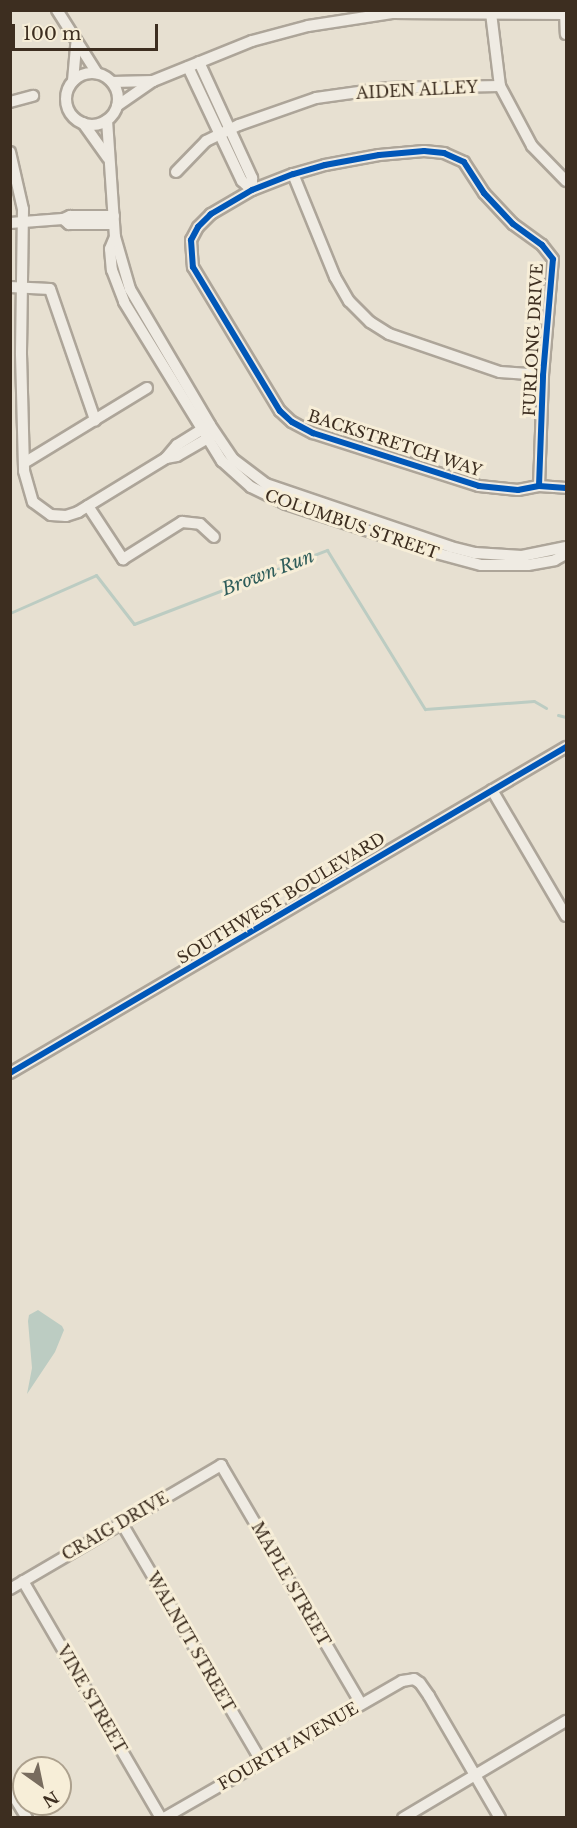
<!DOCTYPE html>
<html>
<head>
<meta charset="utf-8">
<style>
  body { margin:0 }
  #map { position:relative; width:577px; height:1828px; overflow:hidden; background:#e7e0d1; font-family:"Libre Baskerville",serif }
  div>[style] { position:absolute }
  .water>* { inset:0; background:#bcccc2 }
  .stream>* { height:3px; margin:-1.5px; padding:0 1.5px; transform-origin:1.5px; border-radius:1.5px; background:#bcccc2 }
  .roads { filter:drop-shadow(2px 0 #ada599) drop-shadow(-2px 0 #ada599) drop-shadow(0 2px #ada599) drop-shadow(0 -2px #ada599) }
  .minor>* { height:10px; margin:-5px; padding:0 5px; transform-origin:5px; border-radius:5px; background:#efebe3 }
  .minor>.ring { margin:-5px; padding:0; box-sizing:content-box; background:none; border:10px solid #efebe3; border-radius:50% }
  .cycleway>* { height:6px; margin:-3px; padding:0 3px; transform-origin:3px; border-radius:3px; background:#0057b8 }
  span { translate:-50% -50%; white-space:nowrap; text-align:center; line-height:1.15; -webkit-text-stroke:6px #f7eed8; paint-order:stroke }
  .street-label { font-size:16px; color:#3d2e20 }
  .water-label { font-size:18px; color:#2f5d5a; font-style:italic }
  .frame { position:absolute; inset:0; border:12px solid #3d2e20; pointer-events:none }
  .north { position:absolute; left:12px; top:1756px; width:60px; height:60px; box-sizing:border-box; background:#f7eed8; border:2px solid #ada18e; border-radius:50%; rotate:147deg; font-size:16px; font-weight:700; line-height:24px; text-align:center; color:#3d2e20 }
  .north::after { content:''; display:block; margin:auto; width:21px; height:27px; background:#786c5e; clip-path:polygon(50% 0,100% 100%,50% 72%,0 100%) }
  .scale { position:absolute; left:12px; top:24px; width:146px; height:27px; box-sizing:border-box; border:3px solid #3d2e20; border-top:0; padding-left:8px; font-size:18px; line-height:21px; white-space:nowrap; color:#3d2e20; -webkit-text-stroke:4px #f7eed8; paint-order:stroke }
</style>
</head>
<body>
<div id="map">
  <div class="water">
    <div style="clip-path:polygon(38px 1310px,62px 1326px,64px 1330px,55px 1352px,27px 1394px,32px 1368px,28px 1321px,29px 1315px)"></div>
  </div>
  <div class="stream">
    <div style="left:10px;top:613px;width:94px;rotate:-23.8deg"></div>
    <div style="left:96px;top:575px;width:62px;rotate:52.2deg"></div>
    <div style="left:134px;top:624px;width:207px;rotate:-21deg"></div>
    <div style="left:327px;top:550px;width:187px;rotate:58.4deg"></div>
    <div style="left:425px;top:709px;width:109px;rotate:-4.2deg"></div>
    <div style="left:534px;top:701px;width:14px;rotate:30deg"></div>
    <div style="left:558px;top:715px;width:8px;rotate:14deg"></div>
  </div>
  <div class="roads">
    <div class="minor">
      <div style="left:57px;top:10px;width:75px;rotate:57.6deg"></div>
      <div style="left:565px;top:10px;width:24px;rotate:88deg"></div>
      <div style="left:491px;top:13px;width:74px;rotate:83deg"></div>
      <div style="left:500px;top:86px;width:68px;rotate:61.9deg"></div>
      <div style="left:532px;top:146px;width:49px;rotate:45.8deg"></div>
      <div style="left:199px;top:62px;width:128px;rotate:65.4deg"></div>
      <div style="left:252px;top:178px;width:12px;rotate:90deg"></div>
      <div style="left:188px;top:67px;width:126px;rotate:64.7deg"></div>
      <div style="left:242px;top:181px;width:13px;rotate:42deg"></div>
      <div class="ring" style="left:66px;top:73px;width:42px;height:42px"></div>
      <div style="left:73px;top:81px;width:37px;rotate:-85deg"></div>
      <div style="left:112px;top:82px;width:41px;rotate:-1.4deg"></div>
      <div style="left:10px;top:102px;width:24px;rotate:-15deg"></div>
      <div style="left:117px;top:106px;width:44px;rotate:-34.8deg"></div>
      <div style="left:153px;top:81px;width:107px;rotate:-22deg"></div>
      <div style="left:252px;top:41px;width:58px;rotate:-15deg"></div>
      <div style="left:308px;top:26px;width:85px;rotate:-8.8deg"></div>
      <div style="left:392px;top:13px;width:173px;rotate:0.3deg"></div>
      <div style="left:107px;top:120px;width:117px;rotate:86.1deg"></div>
      <div style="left:115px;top:237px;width:54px;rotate:73.9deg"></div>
      <div style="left:130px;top:289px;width:158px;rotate:59.5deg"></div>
      <div style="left:210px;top:425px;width:41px;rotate:55.9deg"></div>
      <div style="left:233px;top:459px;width:41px;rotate:37.1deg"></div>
      <div style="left:266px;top:484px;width:195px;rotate:18.8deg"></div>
      <div style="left:451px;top:547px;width:25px;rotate:14deg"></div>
      <div style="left:475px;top:553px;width:47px;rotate:3.7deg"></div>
      <div style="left:522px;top:556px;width:45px;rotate:-11.6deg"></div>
      <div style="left:83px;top:123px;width:43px;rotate:54.5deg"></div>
      <div style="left:10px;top:152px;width:58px;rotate:77.2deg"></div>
      <div style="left:23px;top:209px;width:145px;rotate:90.8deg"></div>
      <div style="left:21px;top:354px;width:117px;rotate:88.5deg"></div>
      <div style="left:24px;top:471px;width:32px;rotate:74deg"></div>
      <div style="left:33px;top:502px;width:22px;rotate:36deg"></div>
      <div style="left:51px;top:515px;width:15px;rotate:4deg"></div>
      <div style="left:66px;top:516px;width:13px;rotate:-18deg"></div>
      <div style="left:78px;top:512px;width:103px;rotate:-31.5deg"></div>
      <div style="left:166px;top:458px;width:11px;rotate:-10deg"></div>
      <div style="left:177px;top:456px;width:39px;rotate:-30deg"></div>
      <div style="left:176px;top:172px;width:43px;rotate:-45.9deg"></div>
      <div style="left:206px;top:141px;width:37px;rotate:-26deg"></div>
      <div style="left:239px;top:125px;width:82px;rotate:-19.3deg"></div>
      <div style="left:316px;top:98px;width:72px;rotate:-8deg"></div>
      <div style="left:387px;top:88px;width:113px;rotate:-1deg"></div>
      <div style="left:293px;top:174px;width:111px;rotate:67.8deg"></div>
      <div style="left:335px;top:277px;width:28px;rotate:60deg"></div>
      <div style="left:349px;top:301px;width:30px;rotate:45deg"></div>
      <div style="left:370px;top:322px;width:22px;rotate:32deg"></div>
      <div style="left:389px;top:334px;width:117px;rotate:18.9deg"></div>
      <div style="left:500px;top:372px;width:43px;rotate:4deg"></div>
      <div style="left:63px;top:219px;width:8px;rotate:40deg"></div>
      <div style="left:69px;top:224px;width:45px"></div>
      <div style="left:10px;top:223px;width:53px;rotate:-4.3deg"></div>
      <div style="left:63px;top:219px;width:8px;rotate:-23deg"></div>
      <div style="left:70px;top:216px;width:44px"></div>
      <div style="left:115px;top:237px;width:13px;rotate:113deg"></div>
      <div style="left:110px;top:249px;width:21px;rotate:85deg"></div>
      <div style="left:112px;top:270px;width:34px;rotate:69deg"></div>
      <div style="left:124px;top:302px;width:187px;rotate:58.4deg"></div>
      <div style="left:222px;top:461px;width:39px;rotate:42deg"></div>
      <div style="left:251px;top:487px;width:39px;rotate:26deg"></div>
      <div style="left:286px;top:504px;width:158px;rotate:18.1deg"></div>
      <div style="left:436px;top:553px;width:47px;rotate:14.9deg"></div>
      <div style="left:481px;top:565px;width:47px"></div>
      <div style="left:528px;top:565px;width:27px;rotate:-10deg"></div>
      <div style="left:555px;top:560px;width:13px;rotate:-29deg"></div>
      <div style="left:10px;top:287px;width:40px;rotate:2.9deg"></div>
      <div style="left:50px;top:289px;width:139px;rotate:71deg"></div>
      <div style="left:166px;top:458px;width:17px;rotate:-50deg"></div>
      <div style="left:177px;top:445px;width:34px;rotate:-32deg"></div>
      <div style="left:24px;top:463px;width:144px;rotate:-31.4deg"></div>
      <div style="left:539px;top:486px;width:111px;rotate:-87.9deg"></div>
      <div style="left:543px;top:375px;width:116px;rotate:-85.1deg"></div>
      <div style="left:553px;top:259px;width:18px;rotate:-128deg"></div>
      <div style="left:542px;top:245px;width:36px;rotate:-144deg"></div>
      <div style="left:513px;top:224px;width:42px;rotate:-133.1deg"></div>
      <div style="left:484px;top:193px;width:37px;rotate:-123deg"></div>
      <div style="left:464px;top:162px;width:22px;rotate:-156deg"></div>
      <div style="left:444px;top:153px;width:20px;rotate:-174deg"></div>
      <div style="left:424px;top:151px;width:45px;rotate:174.9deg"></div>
      <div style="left:379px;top:155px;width:55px;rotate:169.5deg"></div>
      <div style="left:325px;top:165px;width:33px;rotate:164deg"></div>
      <div style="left:293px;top:174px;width:44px;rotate:158.7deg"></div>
      <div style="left:252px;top:190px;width:48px;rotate:149.7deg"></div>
      <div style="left:211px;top:214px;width:18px;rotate:135deg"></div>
      <div style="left:198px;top:227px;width:15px;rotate:118deg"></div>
      <div style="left:191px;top:240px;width:27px;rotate:86deg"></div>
      <div style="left:193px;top:267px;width:168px;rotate:58.9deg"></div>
      <div style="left:280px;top:411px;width:16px;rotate:43deg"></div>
      <div style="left:292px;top:422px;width:24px;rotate:28deg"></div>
      <div style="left:313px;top:433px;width:174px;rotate:17.7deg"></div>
      <div style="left:479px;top:486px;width:39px;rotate:6deg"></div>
      <div style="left:518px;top:490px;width:21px;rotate:-11deg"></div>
      <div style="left:539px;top:486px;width:27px;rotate:4deg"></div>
      <div style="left:88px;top:506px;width:64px;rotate:56.6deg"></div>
      <div style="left:123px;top:559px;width:70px;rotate:-32.1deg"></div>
      <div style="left:182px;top:522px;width:18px;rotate:6deg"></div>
      <div style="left:200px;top:524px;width:19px;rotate:43deg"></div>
      <div style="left:492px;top:790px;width:146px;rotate:59.6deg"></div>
      <div style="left:10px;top:1073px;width:645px;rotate:-30.38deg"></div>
      <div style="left:121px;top:1522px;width:277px;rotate:59.6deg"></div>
      <div style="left:23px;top:1581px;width:274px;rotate:59.8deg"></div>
      <div style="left:10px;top:1589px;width:245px;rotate:-30.4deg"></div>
      <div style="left:221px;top:1465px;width:277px;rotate:59.6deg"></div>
      <div style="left:10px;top:1790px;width:33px;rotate:59deg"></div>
      <div style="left:164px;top:1818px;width:275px;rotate:-29.9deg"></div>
      <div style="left:402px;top:1681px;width:12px;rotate:-9deg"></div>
      <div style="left:414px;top:1679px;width:7px;rotate:34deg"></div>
      <div style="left:420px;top:1683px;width:16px;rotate:55deg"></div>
      <div style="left:429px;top:1696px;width:141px;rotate:59.8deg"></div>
      <div style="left:403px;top:1818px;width:190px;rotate:-30.8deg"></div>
    </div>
  </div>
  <div class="cycleway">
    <div style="left:539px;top:486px;width:111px;rotate:-87.9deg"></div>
    <div style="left:543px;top:375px;width:116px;rotate:-85.1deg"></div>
    <div style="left:553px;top:259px;width:18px;rotate:-128deg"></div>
    <div style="left:542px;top:245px;width:36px;rotate:-144deg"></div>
    <div style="left:513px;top:224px;width:42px;rotate:-133.1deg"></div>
    <div style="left:484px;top:193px;width:37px;rotate:-123deg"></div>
    <div style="left:464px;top:162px;width:22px;rotate:-156deg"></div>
    <div style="left:444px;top:153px;width:20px;rotate:-174deg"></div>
    <div style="left:424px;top:151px;width:45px;rotate:174.9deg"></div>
    <div style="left:379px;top:155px;width:55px;rotate:169.5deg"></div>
    <div style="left:325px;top:165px;width:33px;rotate:164deg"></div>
    <div style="left:293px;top:174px;width:44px;rotate:158.7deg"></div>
    <div style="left:252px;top:190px;width:48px;rotate:149.7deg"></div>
    <div style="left:211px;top:214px;width:18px;rotate:135deg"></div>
    <div style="left:198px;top:227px;width:15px;rotate:118deg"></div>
    <div style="left:191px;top:240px;width:27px;rotate:86deg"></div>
    <div style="left:193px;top:267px;width:168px;rotate:58.9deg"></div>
    <div style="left:280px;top:411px;width:16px;rotate:43deg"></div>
    <div style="left:292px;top:422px;width:24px;rotate:28deg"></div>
    <div style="left:313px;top:433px;width:174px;rotate:17.7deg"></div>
    <div style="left:479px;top:486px;width:39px;rotate:6deg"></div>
    <div style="left:518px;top:490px;width:21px;rotate:-11deg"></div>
    <div style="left:539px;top:486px;width:27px;rotate:4deg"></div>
    <div style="left:10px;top:1073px;width:645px;rotate:-30.38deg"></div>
  </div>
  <div class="street-label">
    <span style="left:417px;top:90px;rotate:-3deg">AIDEN ALLEY</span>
    <span style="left:533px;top:340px;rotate:-87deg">FURLONG DRIVE</span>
    <span style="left:395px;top:443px;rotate:18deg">BACKSTRETCH WAY</span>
    <span style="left:352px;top:524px;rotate:19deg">COLUMBUS STREET</span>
    <span style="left:281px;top:898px;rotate:-31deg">SOUTHWEST BOULEVARD</span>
    <span style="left:115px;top:1526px;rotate:-30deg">CRAIG DRIVE</span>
    <span style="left:291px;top:1584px;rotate:60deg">MAPLE STREET</span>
    <span style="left:191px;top:1642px;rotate:60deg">WALNUT STREET</span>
    <span style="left:92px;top:1699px;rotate:60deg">VINE STREET</span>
    <span style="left:288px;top:1746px;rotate:-30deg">FOURTH AVENUE</span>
  </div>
  <div class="water-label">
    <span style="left:268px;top:573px;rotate:-21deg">Brown Run</span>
  </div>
  <div class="frame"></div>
  <div class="north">N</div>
  <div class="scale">100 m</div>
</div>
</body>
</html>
